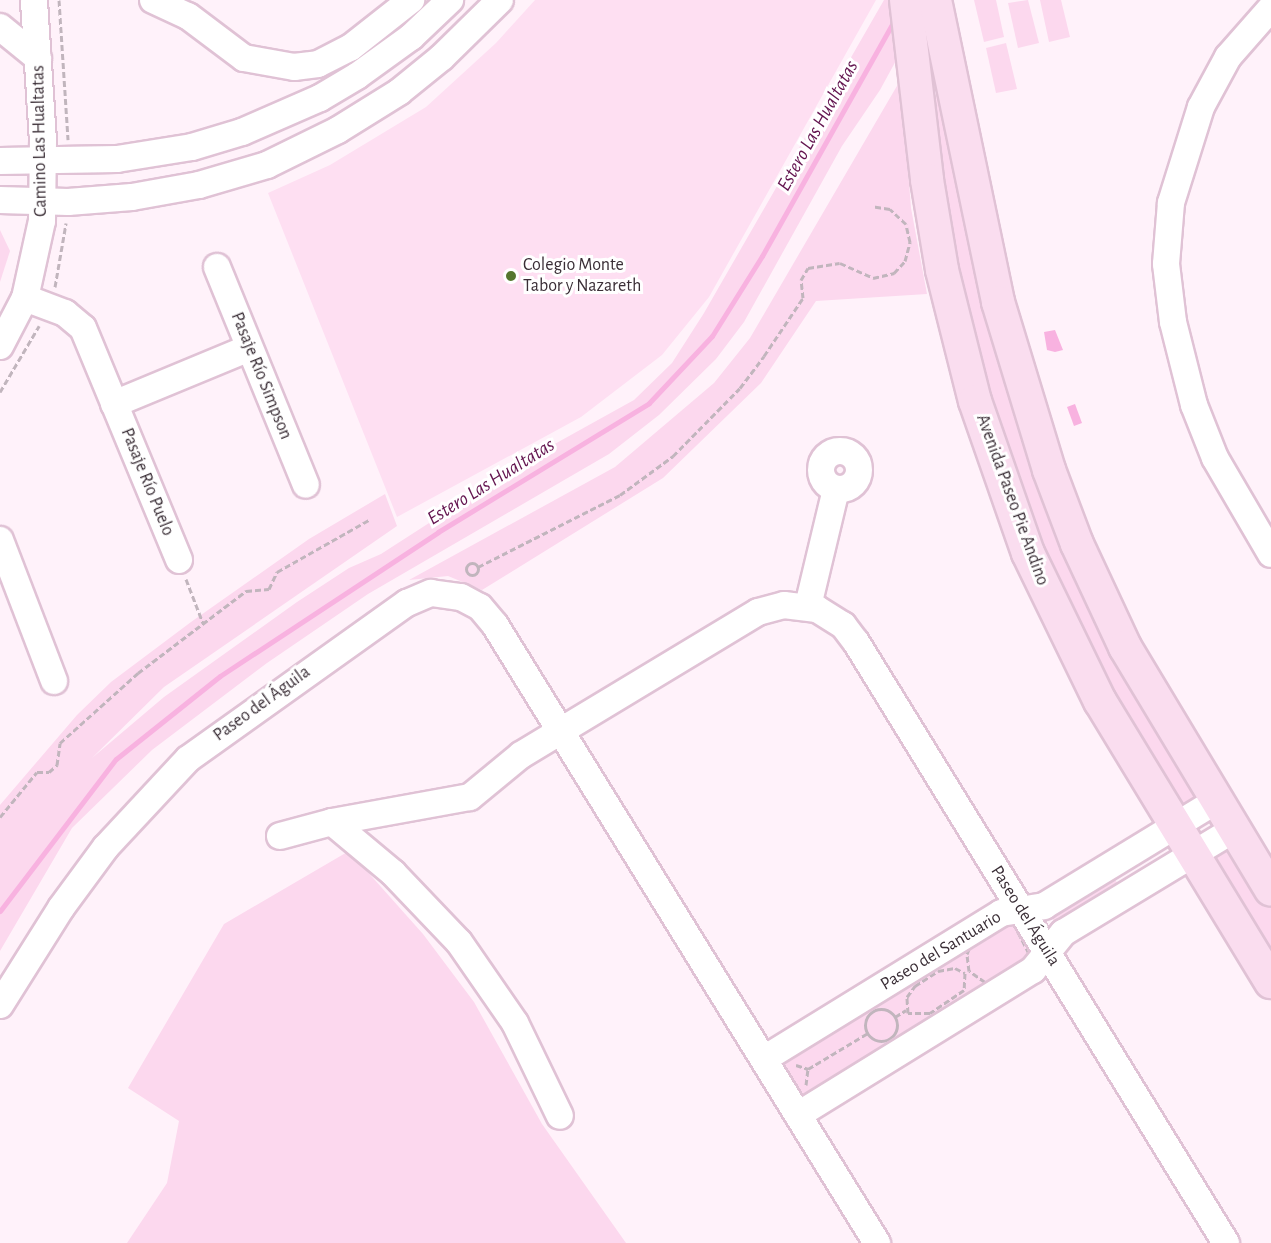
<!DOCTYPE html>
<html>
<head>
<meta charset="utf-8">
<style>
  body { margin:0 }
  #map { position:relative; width:1271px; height:1243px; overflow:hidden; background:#fff2fa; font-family:"Alegreya Sans",sans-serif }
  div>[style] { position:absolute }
  .built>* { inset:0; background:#fedff2 }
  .green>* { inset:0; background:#fcd8ee }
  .water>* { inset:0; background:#f8b2e0 }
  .stream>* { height:5px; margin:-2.5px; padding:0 2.5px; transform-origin:2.5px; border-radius:2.5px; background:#f8b2e0 }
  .path>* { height:3px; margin-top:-1.5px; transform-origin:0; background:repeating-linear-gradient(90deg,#c1b5bd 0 6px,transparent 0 9px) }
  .path>.ring { margin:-1.5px; padding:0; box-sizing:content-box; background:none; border:3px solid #c1b5bd; border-radius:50% }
  .roads { filter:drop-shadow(2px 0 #e0c2d5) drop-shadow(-2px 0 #e0c2d5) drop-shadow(0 2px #e0c2d5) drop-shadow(0 -2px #e0c2d5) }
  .minor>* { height:26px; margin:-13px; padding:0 13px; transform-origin:13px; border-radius:13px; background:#fff }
  .minor>.ring { margin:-13px; padding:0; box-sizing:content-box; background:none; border:26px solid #fff; border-radius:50% }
  .major>* { height:32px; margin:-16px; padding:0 16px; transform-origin:16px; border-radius:16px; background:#faddef }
  .dots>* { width:16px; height:16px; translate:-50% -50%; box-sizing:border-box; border:3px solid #fff; border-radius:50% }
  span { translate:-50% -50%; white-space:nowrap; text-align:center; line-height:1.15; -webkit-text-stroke:6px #fff; paint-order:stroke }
  .street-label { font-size:18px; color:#3a2e36 }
  .poi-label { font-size:18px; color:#3a2e36 }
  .left { translate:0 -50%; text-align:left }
  .water-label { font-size:20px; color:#63144f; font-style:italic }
</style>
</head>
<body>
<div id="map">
  <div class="built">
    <div style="clip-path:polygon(535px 0,876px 0,709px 297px,662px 355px,581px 417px,397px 517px,268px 193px,330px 165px,426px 107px,496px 43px)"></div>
  </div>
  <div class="green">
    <div style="clip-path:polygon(884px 0,929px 0,880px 90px,842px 146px,744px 322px,716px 359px,659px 415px,609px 454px,368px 594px,267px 663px,152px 750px,72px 828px,0 951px,0 805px,77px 715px,111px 682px,191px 622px,309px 539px,385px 494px,397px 526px,164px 687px,92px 758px,164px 697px,297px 602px,349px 568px,381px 554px,533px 456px,634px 400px,672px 363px,704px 313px)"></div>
    <div style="clip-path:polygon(974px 0,996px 0,1004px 37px,984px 42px)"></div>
    <div style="clip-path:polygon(1028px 0,1039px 43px,1018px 48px,1008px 3px)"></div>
    <div style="clip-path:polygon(1040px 0,1061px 0,1070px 37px,1049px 42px)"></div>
    <div style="clip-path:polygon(1006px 43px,1017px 89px,996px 93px,986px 48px)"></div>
    <div style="clip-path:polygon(901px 79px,911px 208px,927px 294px,816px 301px,761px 383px,663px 478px,482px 590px,448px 576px,409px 580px,615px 467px,714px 383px,750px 338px)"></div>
    <div style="clip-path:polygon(935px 82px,969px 202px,1000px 346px,1197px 793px,1187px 805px,1177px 804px,1079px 639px,991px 420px,940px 202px)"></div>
    <div style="clip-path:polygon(0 230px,10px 251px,0 282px)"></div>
    <div style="clip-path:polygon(1230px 847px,1271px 907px,1271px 963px,1215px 874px,1213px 855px)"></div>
    <div style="clip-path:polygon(349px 851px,423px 934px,474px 1002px,542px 1124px,626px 1243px,127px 1243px,167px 1183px,179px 1121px,128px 1088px,224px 924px)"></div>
    <div style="clip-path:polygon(1112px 875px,1120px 887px,1059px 924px,1054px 923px,1051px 913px)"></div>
    <div style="clip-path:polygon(1001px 921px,1014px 922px,1033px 950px,1032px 964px,808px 1101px,797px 1097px,780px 1067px,785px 1056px)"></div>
  </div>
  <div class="water">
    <div style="clip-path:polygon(1055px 330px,1063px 350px,1055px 352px,1047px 350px,1044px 332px)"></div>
    <div style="clip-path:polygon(1075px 404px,1082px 423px,1074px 426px,1067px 407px)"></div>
  </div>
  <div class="stream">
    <div style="left:0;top:911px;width:191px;rotate:-52.7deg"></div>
    <div style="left:116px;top:759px;width:133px;rotate:-38.6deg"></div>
    <div style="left:220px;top:676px;width:261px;rotate:-33.4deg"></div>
    <div style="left:438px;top:532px;width:247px;rotate:-31.4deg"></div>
    <div style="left:649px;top:403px;width:92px;rotate:-46.8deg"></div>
    <div style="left:712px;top:336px;width:94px;rotate:-58deg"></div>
    <div style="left:762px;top:256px;width:272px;rotate:-60.7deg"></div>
  </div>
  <div class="path">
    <div style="left:59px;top:0;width:140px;rotate:86.3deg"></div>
    <div style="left:55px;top:287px;width:65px;rotate:-80.2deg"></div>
    <div style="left:0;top:392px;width:77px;rotate:-59.4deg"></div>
    <div class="ring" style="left:466px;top:563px;width:9px;height:9px"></div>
    <div style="left:478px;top:567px;width:159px;rotate:-26.9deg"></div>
    <div style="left:620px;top:495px;width:66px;rotate:-36.3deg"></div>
    <div style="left:673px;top:456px;width:95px;rotate:-45.4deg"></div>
    <div style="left:740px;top:388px;width:40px;rotate:-53deg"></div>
    <div style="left:764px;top:356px;width:70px;rotate:-56.1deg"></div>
    <div style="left:803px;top:298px;width:18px;rotate:-96deg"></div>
    <div style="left:801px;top:280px;width:14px;rotate:-60deg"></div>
    <div style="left:808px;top:268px;width:32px;rotate:-9deg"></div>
    <div style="left:840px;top:263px;width:36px;rotate:24deg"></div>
    <div style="left:873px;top:278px;width:22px;rotate:-13deg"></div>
    <div style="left:894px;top:273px;width:16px;rotate:-47deg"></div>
    <div style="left:905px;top:261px;width:20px;rotate:-75deg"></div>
    <div style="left:910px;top:242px;width:18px;rotate:-103deg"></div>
    <div style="left:906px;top:224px;width:22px;rotate:-137deg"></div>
    <div style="left:890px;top:209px;width:18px;rotate:-171deg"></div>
    <div style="left:186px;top:579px;width:47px;rotate:68.9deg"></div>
    <div style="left:0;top:817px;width:58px;rotate:-50.6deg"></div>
    <div style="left:37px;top:772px;width:12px"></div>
    <div style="left:49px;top:772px;width:11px;rotate:-41deg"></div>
    <div style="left:57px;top:765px;width:22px;rotate:-82deg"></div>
    <div style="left:60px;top:743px;width:105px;rotate:-41.9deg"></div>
    <div style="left:138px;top:673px;width:136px;rotate:-37.2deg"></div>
    <div style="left:246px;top:591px;width:23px;rotate:-5deg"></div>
    <div style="left:269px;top:589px;width:19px;rotate:-65deg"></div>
    <div style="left:277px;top:572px;width:106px;rotate:-29.5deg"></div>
    <div style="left:1001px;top:924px;width:13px"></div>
    <div style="left:1014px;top:924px;width:36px;rotate:63deg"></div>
    <div style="left:1030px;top:956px;width:6px;rotate:108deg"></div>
    <div style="left:1028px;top:962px;width:31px;rotate:147deg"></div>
    <div style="left:1002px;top:979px;width:17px;rotate:170deg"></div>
    <div style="left:985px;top:982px;width:19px;rotate:-145deg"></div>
    <div style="left:969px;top:971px;width:17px;rotate:-97deg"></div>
    <div style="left:967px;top:954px;width:11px;rotate:-68deg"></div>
    <div style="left:971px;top:944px;width:36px;rotate:-34deg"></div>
    <div style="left:955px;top:968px;width:11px;rotate:27deg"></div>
    <div style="left:965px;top:973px;width:17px;rotate:93deg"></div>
    <div style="left:964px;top:990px;width:41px;rotate:145.9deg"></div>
    <div style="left:930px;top:1013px;width:22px;rotate:180deg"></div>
    <div style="left:908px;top:1013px;width:16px;rotate:-94deg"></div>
    <div style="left:907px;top:997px;width:14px;rotate:-54deg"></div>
    <div style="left:915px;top:986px;width:27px;rotate:-33deg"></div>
    <div style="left:938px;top:971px;width:17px;rotate:-10deg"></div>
    <div class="ring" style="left:865px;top:1009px;width:29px;height:29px"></div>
    <div style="left:895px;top:1017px;width:13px;rotate:-32deg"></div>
    <div style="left:796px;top:1065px;width:13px;rotate:18deg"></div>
    <div style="left:808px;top:1069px;width:70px;rotate:-31deg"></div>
    <div style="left:806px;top:1085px;width:16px;rotate:-83deg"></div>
  </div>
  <div class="roads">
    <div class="minor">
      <div style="left:153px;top:0;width:38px;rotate:25deg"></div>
      <div style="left:188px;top:16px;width:70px;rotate:36.9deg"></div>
      <div style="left:244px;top:58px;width:51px;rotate:10.2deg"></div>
      <div style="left:294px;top:67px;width:24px;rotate:-7deg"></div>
      <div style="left:318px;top:64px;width:36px;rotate:-27deg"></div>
      <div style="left:350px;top:48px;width:78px;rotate:-38.2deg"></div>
      <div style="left:1271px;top:8px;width:65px;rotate:131.3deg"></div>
      <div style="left:1228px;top:57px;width:57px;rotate:118.4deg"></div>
      <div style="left:1201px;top:107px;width:101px;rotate:107.4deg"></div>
      <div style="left:1171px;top:203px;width:61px;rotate:94.7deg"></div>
      <div style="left:1166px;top:264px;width:58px;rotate:83.1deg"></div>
      <div style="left:1173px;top:322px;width:86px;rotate:75.8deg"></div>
      <div style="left:1194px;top:405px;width:57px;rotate:68.4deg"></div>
      <div style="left:1215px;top:458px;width:111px;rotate:59.7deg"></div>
      <div style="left:0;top:27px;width:49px;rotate:39.2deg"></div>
      <div style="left:0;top:161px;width:117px;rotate:-1deg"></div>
      <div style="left:117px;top:159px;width:76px;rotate:-9.1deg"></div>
      <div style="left:192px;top:147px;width:52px;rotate:-16.7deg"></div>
      <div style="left:242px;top:132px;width:85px;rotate:-23.6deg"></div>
      <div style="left:320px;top:98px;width:43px;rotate:-30.7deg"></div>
      <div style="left:357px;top:76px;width:67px;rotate:-35.8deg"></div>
      <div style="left:411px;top:37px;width:54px;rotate:-43.5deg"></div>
      <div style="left:0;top:200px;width:68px;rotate:1.7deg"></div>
      <div style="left:68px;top:202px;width:64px;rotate:-4.5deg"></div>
      <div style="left:132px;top:197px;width:68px;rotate:-10.2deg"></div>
      <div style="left:199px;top:185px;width:71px;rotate:-16.4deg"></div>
      <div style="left:267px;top:165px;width:79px;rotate:-26.2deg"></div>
      <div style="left:338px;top:130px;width:72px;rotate:-31.9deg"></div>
      <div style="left:399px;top:92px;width:55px;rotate:-39.1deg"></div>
      <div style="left:442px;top:57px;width:81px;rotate:-44.5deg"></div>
      <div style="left:217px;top:267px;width:235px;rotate:67.8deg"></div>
      <div style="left:25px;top:298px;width:43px;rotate:20.6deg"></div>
      <div style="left:65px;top:313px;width:23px;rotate:40deg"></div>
      <div style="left:83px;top:328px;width:251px;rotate:67.5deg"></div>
      <div style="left:0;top:346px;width:54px;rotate:-62.5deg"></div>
      <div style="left:25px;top:298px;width:79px;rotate:-77.6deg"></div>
      <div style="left:42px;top:221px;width:80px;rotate:-89.3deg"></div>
      <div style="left:43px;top:141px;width:141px;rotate:-93.7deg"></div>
      <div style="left:114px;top:404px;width:146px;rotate:-22.5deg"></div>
      <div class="ring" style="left:821px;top:451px;width:12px;height:12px"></div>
      <div style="left:0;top:540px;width:151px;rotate:69deg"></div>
      <div style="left:808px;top:606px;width:120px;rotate:-76.5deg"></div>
      <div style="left:332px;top:822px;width:80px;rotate:39.9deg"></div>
      <div style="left:393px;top:873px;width:95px;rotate:46.3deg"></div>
      <div style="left:459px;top:942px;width:98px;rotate:55.3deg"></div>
      <div style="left:515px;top:1023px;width:103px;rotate:64.2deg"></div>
      <div style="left:280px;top:836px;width:54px;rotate:-15.1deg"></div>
      <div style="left:332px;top:822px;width:140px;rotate:-10.3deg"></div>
      <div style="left:470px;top:797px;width:66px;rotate:-39.5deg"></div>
      <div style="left:521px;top:755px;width:277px;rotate:-31.1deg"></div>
      <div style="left:758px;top:612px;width:27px;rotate:-15deg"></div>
      <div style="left:784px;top:605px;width:33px;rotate:7deg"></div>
      <div style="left:817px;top:609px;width:31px;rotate:32deg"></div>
      <div style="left:843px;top:625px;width:21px;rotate:53deg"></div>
      <div style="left:856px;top:642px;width:706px;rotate:58.38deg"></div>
      <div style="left:0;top:1005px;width:115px;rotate:-57.8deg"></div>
      <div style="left:61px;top:908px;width:76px;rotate:-53.6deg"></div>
      <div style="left:106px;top:847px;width:120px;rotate:-47deg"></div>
      <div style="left:188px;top:759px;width:269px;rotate:-35.5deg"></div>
      <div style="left:407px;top:603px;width:26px;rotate:-23deg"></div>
      <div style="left:431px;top:593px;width:30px;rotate:8deg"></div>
      <div style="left:461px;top:597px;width:21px;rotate:28deg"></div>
      <div style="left:480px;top:607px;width:23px;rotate:50deg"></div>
      <div style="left:495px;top:625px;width:727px;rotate:58.28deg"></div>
      <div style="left:764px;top:1059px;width:278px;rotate:-31.6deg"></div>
      <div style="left:1001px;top:913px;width:44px;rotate:-9.2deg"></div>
      <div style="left:1044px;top:906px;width:202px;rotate:-31.4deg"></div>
      <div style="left:798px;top:1115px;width:276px;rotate:-31.7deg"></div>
      <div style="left:1033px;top:970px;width:48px;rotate:-51deg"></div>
      <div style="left:1063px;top:933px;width:199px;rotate:-31.2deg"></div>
    </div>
    <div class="major">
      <div style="left:906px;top:0;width:181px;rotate:83.3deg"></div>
      <div style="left:927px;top:180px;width:91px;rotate:80.5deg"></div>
      <div style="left:942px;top:270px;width:135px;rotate:75.9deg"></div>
      <div style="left:975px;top:401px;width:161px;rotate:70.8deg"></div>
      <div style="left:1028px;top:553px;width:165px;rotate:64.1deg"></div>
      <div style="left:1100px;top:701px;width:329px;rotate:58.7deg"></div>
      <div style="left:935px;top:0;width:309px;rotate:78.2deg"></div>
      <div style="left:998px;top:302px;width:176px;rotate:73.1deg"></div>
      <div style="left:1049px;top:470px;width:79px;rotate:69.3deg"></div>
      <div style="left:1077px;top:544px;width:114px;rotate:65deg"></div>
      <div style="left:1125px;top:647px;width:283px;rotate:59deg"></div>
    </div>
  </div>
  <div class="dots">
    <div style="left:511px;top:276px;background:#55762e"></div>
  </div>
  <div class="street-label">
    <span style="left:40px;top:141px;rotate:-91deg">Camino Las Hualtatas</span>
    <span style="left:261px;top:376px;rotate:68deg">Pasaje Río Simpson</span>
    <span style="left:147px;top:482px;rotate:68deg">Pasaje Río Puelo</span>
    <span style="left:1012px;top:500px;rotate:70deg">Avenida Paseo Pie Andino</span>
    <span style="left:262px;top:704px;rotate:-36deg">Paseo del Águila</span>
    <span style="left:1025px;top:916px;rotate:58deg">Paseo del Águila</span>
    <span style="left:941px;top:951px;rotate:-31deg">Paseo del Santuario</span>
  </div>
  <div class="poi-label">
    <span class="left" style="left:523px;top:276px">Colegio Monte<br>Tabor y Nazareth</span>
  </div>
  <div class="water-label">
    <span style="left:818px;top:126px;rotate:-61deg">Estero Las Hualtatas</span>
    <span style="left:491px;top:482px;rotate:-32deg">Estero Las Hualtatas</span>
  </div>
</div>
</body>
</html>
